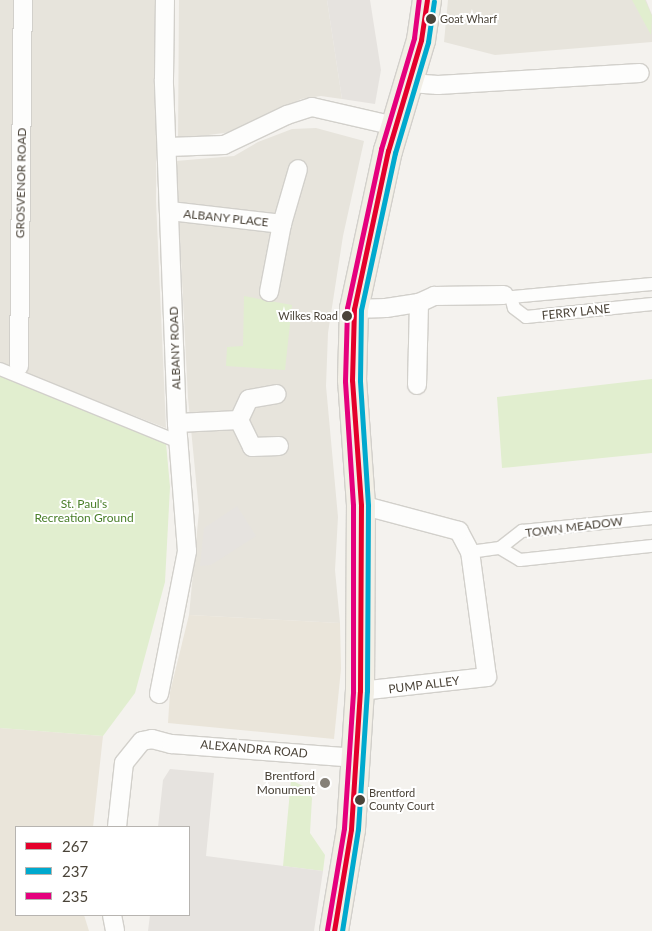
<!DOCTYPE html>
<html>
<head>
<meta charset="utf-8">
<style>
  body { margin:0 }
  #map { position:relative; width:652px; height:931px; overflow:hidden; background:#f4f2ee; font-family:Lato,sans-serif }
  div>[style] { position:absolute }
  .residential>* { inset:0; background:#e7e4dc }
  .education>* { inset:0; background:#eae5da }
  .green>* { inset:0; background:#e1eecf }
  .parking>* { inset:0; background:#e6e3df }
  .roads { filter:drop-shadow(1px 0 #d2d0cb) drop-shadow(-1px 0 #d2d0cb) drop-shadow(0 1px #d2d0cb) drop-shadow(0 -1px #d2d0cb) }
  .pedestrian>* { height:12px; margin:-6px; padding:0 6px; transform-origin:6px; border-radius:6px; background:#fdfdfc }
  .minor>* { height:18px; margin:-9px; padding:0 9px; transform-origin:9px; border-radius:9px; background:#fdfdfc }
  .primary>* { height:28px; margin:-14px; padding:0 14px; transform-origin:14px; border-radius:14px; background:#f2efe6 }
  .bus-1>* { height:5px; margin:-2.5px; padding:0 2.5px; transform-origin:2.5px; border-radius:2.5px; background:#e4002b }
  .bus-2>* { height:5px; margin:-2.5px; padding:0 2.5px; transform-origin:2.5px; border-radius:2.5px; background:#00a9ce }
  .bus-3>* { height:5px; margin:-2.5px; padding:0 2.5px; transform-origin:2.5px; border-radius:2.5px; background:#e5007d }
  .dots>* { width:14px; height:14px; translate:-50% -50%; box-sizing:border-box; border:2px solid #fff; border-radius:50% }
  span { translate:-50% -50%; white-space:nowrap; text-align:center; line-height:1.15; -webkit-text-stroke:4px #fff; paint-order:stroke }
  .bus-label { font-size:11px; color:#4b4439 }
  .left { translate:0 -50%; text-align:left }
  .right { translate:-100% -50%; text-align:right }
  .street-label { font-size:12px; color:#4b4439 }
  .park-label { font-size:12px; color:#4a7f2a }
  .poi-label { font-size:12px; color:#4b4439 }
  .legend { position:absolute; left:15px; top:826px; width:175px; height:90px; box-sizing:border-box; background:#fff; border:1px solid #b7b4b0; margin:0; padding:6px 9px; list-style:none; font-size:15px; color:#4b4439 }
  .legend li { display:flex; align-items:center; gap:10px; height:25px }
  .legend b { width:25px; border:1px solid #b7b4b0 }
</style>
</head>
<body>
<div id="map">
  <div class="residential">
    <div style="clip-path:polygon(0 0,157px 0,156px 201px,166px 428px,0 364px)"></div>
    <div style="clip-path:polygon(179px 0,327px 0,342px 99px,321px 96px,301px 99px,239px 131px,178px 139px)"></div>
    <div style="clip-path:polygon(448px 0,646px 0,652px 15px,652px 42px,495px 55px,444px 42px)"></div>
    <div style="clip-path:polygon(316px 128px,364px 141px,343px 236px,328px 333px,326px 386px,338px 517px,335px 570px,340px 623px,189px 615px,199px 511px,188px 398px,176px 161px,234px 156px,258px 142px,292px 129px)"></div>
  </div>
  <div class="education">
    <div style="clip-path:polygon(189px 615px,340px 623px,341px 669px,334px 739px,168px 723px,170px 692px)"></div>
    <div style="clip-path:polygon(0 728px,103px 736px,93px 827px,16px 827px,16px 915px,84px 915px,89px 931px,0 931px)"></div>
  </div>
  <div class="green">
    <div style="clip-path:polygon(632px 0,645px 0,652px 16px,651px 35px)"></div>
    <div style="clip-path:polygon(244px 296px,292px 305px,285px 370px,226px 366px,227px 347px,243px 346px)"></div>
    <div style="clip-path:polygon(0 375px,166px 443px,170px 487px,165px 582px,135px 693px,103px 736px,0 728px)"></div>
    <div style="clip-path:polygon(652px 379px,652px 453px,502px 468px,497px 397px)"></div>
    <div style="clip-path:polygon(291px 780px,307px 788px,312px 798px,310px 833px,325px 855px,323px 871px,283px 866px)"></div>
  </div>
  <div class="parking">
    <div style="clip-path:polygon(327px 0,370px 0,381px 70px,375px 104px,342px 99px)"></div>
    <div style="clip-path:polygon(237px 506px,256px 536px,211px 565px,200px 566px,204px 528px)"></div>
    <div style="clip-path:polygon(170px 769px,214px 773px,206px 856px,323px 871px,314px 931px,148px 931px,150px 915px,189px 915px,189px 827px,158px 827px,163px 780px)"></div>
  </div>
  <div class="roads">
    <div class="pedestrian">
      <div style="left:652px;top:284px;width:142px;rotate:174.7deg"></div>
      <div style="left:511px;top:297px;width:11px;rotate:75deg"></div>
      <div style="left:514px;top:308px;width:15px;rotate:37deg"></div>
      <div style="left:526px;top:317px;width:127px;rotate:-5.9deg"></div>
      <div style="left:0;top:369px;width:193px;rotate:22.2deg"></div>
      <div style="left:500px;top:548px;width:28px;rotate:-38deg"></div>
      <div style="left:522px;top:531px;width:131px;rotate:-5.7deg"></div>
      <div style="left:470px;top:552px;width:30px;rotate:-8deg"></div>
      <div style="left:500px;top:548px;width:23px;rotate:31deg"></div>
      <div style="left:520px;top:560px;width:133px;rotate:-6.1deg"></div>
    </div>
    <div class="minor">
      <div style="left:410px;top:83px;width:28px;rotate:4deg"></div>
      <div style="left:438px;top:85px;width:202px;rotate:-3.4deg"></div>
      <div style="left:168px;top:147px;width:56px;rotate:-2deg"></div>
      <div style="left:224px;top:145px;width:70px;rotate:-25.5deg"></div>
      <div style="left:287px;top:115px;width:26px;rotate:-18deg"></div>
      <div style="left:312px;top:107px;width:85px;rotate:12.9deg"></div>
      <div style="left:170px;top:211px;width:113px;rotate:6.6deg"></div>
      <div style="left:282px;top:224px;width:57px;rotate:-73.8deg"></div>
      <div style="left:269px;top:292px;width:69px;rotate:-79.2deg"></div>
      <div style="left:354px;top:309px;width:32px;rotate:-2deg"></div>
      <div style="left:386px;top:308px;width:33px;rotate:-9deg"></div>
      <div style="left:419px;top:303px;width:17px;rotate:-25deg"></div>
      <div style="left:434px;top:296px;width:70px;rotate:-0.8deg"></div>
      <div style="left:19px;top:366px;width:366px;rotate:-89.4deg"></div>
      <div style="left:417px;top:385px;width:82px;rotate:-88.6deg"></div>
      <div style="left:239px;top:420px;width:30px;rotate:64deg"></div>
      <div style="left:252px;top:447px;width:27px;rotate:-2deg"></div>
      <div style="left:177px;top:423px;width:62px;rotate:-2.8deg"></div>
      <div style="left:239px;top:420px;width:23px;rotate:-65deg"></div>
      <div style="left:249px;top:399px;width:28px;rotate:-10deg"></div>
      <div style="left:360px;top:691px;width:128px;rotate:-6.3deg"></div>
      <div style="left:487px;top:677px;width:126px;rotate:-97.7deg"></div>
      <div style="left:470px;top:552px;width:24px;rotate:-118deg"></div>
      <div style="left:459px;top:531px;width:101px;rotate:-165.1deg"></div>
      <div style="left:159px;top:694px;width:146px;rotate:-78.9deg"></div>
      <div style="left:187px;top:551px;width:128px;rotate:-94.5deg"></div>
      <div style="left:177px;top:423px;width:344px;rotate:-92.2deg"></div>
      <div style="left:164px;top:79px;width:79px;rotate:-89.3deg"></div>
      <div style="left:117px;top:827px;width:64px;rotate:-83.8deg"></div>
      <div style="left:124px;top:763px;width:28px;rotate:-51deg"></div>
      <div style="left:142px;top:741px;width:10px;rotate:-11deg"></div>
      <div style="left:152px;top:739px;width:20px;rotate:15deg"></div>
      <div style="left:171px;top:744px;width:187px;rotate:4.3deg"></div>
      <div style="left:112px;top:915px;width:16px;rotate:79deg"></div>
    </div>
    <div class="primary">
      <div style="left:334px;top:931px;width:103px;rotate:-80.5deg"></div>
      <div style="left:351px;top:829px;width:138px;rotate:-86.3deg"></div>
      <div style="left:360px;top:691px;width:186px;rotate:-89.7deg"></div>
      <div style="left:361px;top:505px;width:125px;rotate:-94.1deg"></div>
      <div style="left:352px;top:380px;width:71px;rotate:-88.4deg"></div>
      <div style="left:354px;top:309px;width:162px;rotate:-77.9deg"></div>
      <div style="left:388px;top:151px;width:116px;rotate:-73.4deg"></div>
      <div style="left:421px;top:40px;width:40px;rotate:-81.5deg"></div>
    </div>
  </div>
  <div class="bus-1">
    <div style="left:334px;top:931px;width:103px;rotate:-80.5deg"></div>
    <div style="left:351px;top:829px;width:138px;rotate:-86.3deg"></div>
    <div style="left:360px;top:691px;width:186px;rotate:-89.7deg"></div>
    <div style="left:361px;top:505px;width:125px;rotate:-94.1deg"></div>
    <div style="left:352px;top:380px;width:71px;rotate:-88.4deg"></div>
    <div style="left:354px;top:309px;width:162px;rotate:-77.9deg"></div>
    <div style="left:388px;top:151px;width:116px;rotate:-73.4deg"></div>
    <div style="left:421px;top:40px;width:40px;rotate:-81.5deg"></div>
  </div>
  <div class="bus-2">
    <div style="left:342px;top:931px;width:103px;rotate:-81.1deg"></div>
    <div style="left:358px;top:829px;width:138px;rotate:-86.3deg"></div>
    <div style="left:367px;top:691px;width:186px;rotate:-89.7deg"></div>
    <div style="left:368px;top:505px;width:125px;rotate:-93.7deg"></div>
    <div style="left:360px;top:380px;width:70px;rotate:-89.2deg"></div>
    <div style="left:361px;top:310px;width:161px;rotate:-77.8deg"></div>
    <div style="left:395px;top:153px;width:116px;rotate:-73.4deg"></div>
    <div style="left:428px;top:42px;width:41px;rotate:-81.7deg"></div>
  </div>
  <div class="bus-3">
    <div style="left:327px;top:930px;width:103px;rotate:-80.5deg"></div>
    <div style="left:344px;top:828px;width:137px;rotate:-86.2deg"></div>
    <div style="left:353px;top:691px;width:186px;rotate:-90deg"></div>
    <div style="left:353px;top:505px;width:124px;rotate:-93.7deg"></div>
    <div style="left:345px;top:381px;width:73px;rotate:-88.4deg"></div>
    <div style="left:347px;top:308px;width:163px;rotate:-77.9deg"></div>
    <div style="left:381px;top:149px;width:116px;rotate:-73.4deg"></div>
    <div style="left:414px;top:38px;width:38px;rotate:-83deg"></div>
  </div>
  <div class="dots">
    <div style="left:431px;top:19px;background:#4b4439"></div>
    <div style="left:347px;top:316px;background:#4b4439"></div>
    <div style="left:325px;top:783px;background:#868178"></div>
    <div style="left:360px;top:800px;background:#4b4439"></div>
  </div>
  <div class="bus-label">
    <span class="left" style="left:440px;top:19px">Goat Wharf</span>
    <span class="right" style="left:338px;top:316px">Wilkes Road</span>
    <span class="left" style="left:369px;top:800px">Brentford<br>County Court</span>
  </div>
  <div class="street-label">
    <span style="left:21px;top:183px;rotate:-89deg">GROSVENOR ROAD</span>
    <span style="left:226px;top:218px;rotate:6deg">ALBANY PLACE</span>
    <span style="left:576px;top:312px;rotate:-6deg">FERRY LANE</span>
    <span style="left:175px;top:348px;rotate:-92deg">ALBANY ROAD</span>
    <span style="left:574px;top:527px;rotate:-7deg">TOWN MEADOW</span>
    <span style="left:424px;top:685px;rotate:-7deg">PUMP ALLEY</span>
    <span style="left:254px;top:749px;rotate:5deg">ALEXANDRA ROAD</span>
  </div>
  <div class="park-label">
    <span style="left:84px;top:511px">St. Paul's<br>Recreation Ground</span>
  </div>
  <div class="poi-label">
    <span class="right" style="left:315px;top:783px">Brentford<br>Monument</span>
  </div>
  <ul class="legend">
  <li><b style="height:6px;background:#e4002b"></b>267</li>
  <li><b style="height:6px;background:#00a9ce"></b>237</li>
  <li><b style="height:6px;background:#e5007d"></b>235</li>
  </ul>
</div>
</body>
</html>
